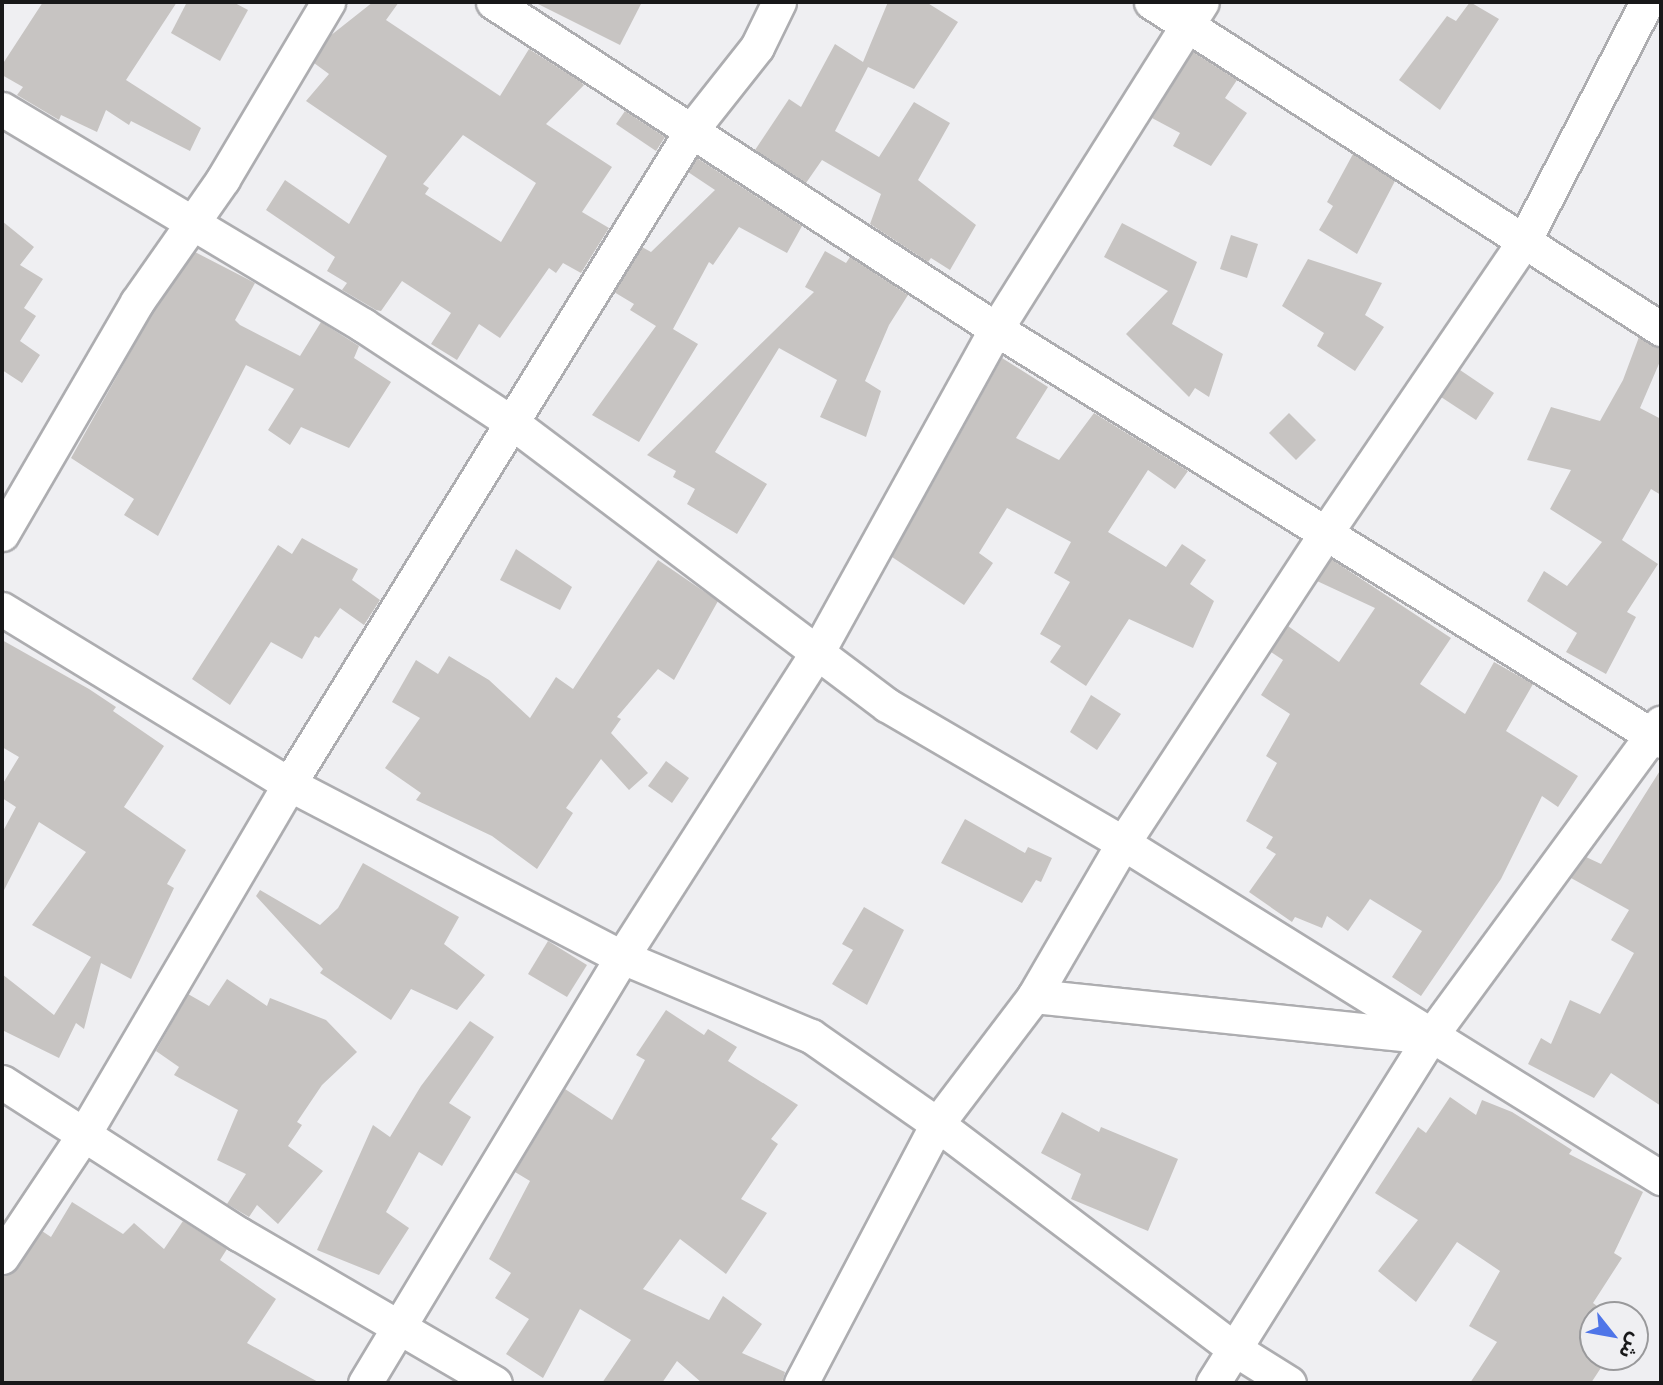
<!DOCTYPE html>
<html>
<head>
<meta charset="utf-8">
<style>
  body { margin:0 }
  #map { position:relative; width:1663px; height:1385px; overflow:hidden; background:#efeff2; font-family:Signika,"Noto Sans Arabic",sans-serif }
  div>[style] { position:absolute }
  .building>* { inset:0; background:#c7c4c2 }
  .roads { filter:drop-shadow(2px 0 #adadb0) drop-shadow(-2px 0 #adadb0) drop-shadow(0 2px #adadb0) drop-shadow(0 -2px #adadb0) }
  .minor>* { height:33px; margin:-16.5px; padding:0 16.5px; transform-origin:16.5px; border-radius:16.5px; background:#fff }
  span { translate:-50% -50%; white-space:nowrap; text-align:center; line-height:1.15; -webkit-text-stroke:6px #efeff2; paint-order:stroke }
  .frame { position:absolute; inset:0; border:4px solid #181819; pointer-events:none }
  .north { position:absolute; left:1579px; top:1301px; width:70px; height:70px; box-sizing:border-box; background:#efeff2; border:2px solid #99999b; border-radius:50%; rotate:121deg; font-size:19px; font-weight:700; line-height:28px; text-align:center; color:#181819 }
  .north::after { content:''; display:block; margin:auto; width:24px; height:32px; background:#4f75e8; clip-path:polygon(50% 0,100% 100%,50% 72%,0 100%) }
</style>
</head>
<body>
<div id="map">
  <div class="building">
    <div style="clip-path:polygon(43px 2px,177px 2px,126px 80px,201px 128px,190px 151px,131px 121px,129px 125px,106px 110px,97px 132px,61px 115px,59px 120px,17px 95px,23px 87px,2px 75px,2px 65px)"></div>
    <div style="clip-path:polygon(187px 2px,233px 2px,248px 10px,220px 61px,171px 33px)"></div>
    <div style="clip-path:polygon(evenodd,373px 2px,399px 2px,386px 20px,500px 96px,529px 49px,581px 82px,584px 85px,546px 124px,612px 167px,582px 212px,609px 228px,581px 273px,563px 263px,556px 273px,549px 268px,500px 338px,479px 324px,457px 360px,431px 344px,451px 313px,402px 281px,381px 311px,376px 310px,342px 290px,347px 283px,327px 271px,335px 257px,266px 210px,285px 180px,349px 224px,387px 156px,306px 101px,329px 74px,314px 63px,330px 36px,373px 2px,463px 135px,536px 183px,501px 242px,425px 194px,429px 188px,423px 184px,463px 135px)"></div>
    <div style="clip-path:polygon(534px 2px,642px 2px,620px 45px)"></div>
    <div style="clip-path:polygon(888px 2px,926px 2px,958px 22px,914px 89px,868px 67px,835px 131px,879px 157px,914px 102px,950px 123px,918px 180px,976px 225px,950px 270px,931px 258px,928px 262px,870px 224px,881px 194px,822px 160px,806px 183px,755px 150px,789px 99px,801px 107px,835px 44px,863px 62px)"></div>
    <div style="clip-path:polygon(1470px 2px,1499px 19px,1440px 110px,1399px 80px,1447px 16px,1456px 21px)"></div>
    <div style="clip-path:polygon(1193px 52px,1237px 80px,1225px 98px,1247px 113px,1211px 166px,1173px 146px,1180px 133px,1152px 118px)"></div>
    <div style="clip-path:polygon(625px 111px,665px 137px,656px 151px,616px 124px)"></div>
    <div style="clip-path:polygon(1353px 154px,1395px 181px,1357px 254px,1319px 230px,1333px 206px,1327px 202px)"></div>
    <div style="clip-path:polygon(697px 158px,802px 226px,787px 253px,739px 227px,713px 265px,709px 262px,673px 329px,698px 344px,639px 442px,592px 415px,656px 326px,630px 310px,634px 304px,614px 292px,642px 247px,651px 252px,715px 190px,688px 172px)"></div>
    <div style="clip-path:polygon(2px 221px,34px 247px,20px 265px,43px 279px,24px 308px,36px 316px,20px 341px,40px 355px,22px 383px,2px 370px)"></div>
    <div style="clip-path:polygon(1122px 223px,1197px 262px,1172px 324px,1223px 354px,1209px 397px,1195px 388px,1189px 397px,1126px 334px,1168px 291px,1104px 257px)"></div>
    <div style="clip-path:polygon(1231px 235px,1258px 244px,1247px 278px,1220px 269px)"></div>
    <div style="clip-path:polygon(825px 251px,846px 263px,850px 257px,908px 295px,889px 325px,865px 381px,881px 391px,866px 437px,820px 417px,837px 380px,779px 348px,715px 452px,767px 484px,737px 534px,687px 504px,695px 489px,673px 477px,676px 471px,647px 455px,814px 292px,805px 287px)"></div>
    <div style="clip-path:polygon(195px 252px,255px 283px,235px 320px,240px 325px,300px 356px,321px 322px,359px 346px,354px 358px,391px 382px,349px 448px,301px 427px,290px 445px,268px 430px,294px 389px,246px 365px,158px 536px,124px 515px,134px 499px,71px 458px,153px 312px)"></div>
    <div style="clip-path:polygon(1308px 259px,1382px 283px,1365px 315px,1384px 327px,1355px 371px,1317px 346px,1324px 333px,1282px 306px)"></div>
    <div style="clip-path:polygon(1639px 337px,1661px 348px,1661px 359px,1640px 408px,1661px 419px,1661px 495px,1651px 489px,1622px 540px,1658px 564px,1627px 612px,1636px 617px,1606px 674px,1566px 652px,1577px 633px,1527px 601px,1544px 571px,1567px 586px,1602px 542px,1550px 509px,1571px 470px,1527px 460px,1551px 407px,1600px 421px,1623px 380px)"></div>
    <div style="clip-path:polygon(1002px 358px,1048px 387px,1016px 438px,1059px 460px,1094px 413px,1188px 471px,1175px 489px,1148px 470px,1108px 532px,1166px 567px,1182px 544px,1206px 560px,1190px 584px,1214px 601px,1193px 648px,1129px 619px,1086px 686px,1050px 662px,1061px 646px,1040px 634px,1070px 582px,1054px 573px,1071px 542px,1007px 508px,979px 553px,993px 563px,964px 605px,892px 557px)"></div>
    <div style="clip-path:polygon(1460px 370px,1494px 393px,1476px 420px,1441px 397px)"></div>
    <div style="clip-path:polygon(1289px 413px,1316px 440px,1296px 460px,1269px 433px)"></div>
    <div style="clip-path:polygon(302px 538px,358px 569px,352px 580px,380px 600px,364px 625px,340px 608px,319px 638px,315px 636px,302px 659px,271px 642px,230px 705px,192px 679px,278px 545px,292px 554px)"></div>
    <div style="clip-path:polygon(516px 549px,572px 587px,560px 610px,500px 580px)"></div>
    <div style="clip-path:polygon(1331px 559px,1451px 638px,1420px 684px,1465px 714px,1494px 662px,1533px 684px,1506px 731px,1578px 776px,1558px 807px,1542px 796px,1501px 879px,1421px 996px,1392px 977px,1422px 931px,1370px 899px,1348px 931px,1327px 916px,1322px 928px,1295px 917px,1292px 922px,1249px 892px,1276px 854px,1266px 848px,1273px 837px,1246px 821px,1277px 763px,1266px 756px,1290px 714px,1261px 695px,1283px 660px,1271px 652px,1288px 626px,1339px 662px,1375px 608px,1317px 581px)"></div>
    <div style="clip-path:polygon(658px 560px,718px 601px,674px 680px,658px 669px,617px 717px,621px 719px,611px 733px,648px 773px,629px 790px,601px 759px,566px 808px,573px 813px,537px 869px,492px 836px,416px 800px,421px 793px,385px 768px,420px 718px,392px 702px,416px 660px,438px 674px,449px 656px,489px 680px,530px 718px,556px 677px,573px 689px)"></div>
    <div style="clip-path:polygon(2px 640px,89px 689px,116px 707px,113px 711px,164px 746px,124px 807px,186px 850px,167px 884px,174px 888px,131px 979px,101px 963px,84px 1029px,76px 1023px,59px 1058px,2px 1030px,2px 974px,54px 1015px,91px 957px,32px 925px,86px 852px,39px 822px,2px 894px,2px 833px,16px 807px,2px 798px,2px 785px,19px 757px,2px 747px)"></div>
    <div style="clip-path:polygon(1091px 695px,1121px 714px,1097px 750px,1070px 732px)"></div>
    <div style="clip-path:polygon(666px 761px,689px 778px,672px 803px,648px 786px)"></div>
    <div style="clip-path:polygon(1661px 769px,1661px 1106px,1611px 1073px,1594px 1098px,1528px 1064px,1541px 1038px,1551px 1044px,1570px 1000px,1600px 1014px,1634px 953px,1611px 940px,1629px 910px,1571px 878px,1586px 857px,1601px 864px)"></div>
    <div style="clip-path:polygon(965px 819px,1025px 853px,1028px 847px,1052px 858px,1041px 882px,1036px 880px,1022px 903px,941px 863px)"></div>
    <div style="clip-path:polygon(363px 863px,459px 917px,444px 944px,485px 975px,457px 1010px,411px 989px,391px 1020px,320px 973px,323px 969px,256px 896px,260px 890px,320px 925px,338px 908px)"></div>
    <div style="clip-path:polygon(864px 907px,904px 930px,867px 1005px,832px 984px,853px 950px,842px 944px)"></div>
    <div style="clip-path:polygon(548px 941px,587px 965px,567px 997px,528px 974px)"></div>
    <div style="clip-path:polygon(227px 979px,267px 1006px,270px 998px,326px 1020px,357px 1052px,322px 1085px,297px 1122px,302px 1125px,288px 1146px,323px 1171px,278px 1224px,257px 1205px,249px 1217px,227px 1204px,246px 1174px,217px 1160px,238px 1110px,174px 1075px,179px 1067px,156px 1051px,188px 994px,209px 1006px)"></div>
    <div style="clip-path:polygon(666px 1010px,704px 1035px,708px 1029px,737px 1047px,728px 1061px,798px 1105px,771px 1139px,778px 1144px,741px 1199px,767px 1213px,726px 1274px,680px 1239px,643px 1289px,709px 1320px,723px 1296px,762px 1324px,742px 1353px,785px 1372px,782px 1383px,702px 1383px,677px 1361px,662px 1383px,602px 1383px,631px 1340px,580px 1309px,543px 1378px,506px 1354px,529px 1319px,495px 1298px,511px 1273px,489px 1259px,530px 1181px,515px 1172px,565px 1089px,612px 1120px,645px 1060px,636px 1055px)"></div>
    <div style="clip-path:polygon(470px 1021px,494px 1037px,449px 1103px,471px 1117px,442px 1166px,419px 1152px,386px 1212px,409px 1228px,379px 1275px,317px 1250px,373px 1125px,390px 1137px,421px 1086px)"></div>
    <div style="clip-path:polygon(1450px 1097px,1476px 1115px,1482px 1100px,1512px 1112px,1572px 1150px,1569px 1154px,1643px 1192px,1614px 1253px,1622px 1258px,1593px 1303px,1609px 1315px,1593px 1315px,1593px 1357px,1608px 1357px,1591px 1383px,1470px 1383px,1497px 1342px,1469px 1326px,1500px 1271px,1457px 1242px,1416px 1302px,1378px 1271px,1418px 1220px,1375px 1193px,1418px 1127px,1426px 1133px)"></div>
    <div style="clip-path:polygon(1062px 1112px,1099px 1132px,1101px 1127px,1178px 1159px,1148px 1231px,1071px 1199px,1081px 1174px,1041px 1153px)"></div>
    <div style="clip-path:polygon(72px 1202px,123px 1234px,134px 1223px,164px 1249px,183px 1221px,227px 1249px,220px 1260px,276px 1299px,247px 1343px,320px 1383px,2px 1383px,2px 1276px,18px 1268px,42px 1231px,51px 1237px)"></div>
  </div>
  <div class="roads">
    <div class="minor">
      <div style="left:493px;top:2px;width:600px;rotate:33.03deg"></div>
      <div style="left:996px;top:329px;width:782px;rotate:31.78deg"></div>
      <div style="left:1151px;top:2px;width:606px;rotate:32.67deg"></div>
      <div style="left:2px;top:109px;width:421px;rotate:30.9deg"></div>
      <div style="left:363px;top:325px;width:181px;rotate:33.3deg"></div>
      <div style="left:514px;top:424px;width:467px;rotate:37deg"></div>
      <div style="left:887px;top:705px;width:273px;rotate:30.3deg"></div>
      <div style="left:1123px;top:843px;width:634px;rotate:31.91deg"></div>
      <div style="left:2px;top:534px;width:268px;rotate:-59.8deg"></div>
      <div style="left:137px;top:302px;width:150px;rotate:-55deg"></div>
      <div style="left:223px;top:179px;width:206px;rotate:-59.3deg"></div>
      <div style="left:2px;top:609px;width:336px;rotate:31.4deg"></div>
      <div style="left:289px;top:784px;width:375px;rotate:27.5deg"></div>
      <div style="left:622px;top:957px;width:205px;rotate:22.7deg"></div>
      <div style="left:811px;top:1036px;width:154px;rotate:34.9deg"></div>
      <div style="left:937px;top:1124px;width:371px;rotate:37.1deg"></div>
      <div style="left:1233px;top:1348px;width:66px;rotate:32deg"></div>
      <div style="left:1034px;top:996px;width:392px;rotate:5.9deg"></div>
      <div style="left:2px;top:1082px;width:282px;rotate:32.7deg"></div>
      <div style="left:239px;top:1234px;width:296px;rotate:30.2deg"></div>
      <div style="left:2px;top:1257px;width:148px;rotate:-56.3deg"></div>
      <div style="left:84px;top:1134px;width:406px;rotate:-59.6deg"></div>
      <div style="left:289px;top:784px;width:770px;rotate:-58.37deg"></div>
      <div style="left:693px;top:128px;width:103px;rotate:-51.7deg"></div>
      <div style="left:757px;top:47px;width:50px;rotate:-63.9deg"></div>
      <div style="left:365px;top:1383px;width:498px;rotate:-58.9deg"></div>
      <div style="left:622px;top:957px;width:363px;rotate:-57.4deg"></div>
      <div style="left:818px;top:651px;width:368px;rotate:-61.1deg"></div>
      <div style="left:996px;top:329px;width:386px;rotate:-57.8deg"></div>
      <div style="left:801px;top:1383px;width:293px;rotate:-62.3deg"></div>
      <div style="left:937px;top:1124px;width:161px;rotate:-52.8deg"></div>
      <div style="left:1034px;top:996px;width:177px;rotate:-59.8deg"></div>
      <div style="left:1123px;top:843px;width:369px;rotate:-56.8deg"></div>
      <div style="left:1325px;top:534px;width:354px;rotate:-55.8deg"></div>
      <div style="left:1524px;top:241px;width:269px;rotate:-62.8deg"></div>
      <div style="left:1213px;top:1383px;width:408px;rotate:-57.9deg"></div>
      <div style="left:1430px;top:1037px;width:390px;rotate:-53.7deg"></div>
    </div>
  </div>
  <div class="frame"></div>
  <div class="north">ش</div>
</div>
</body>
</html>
